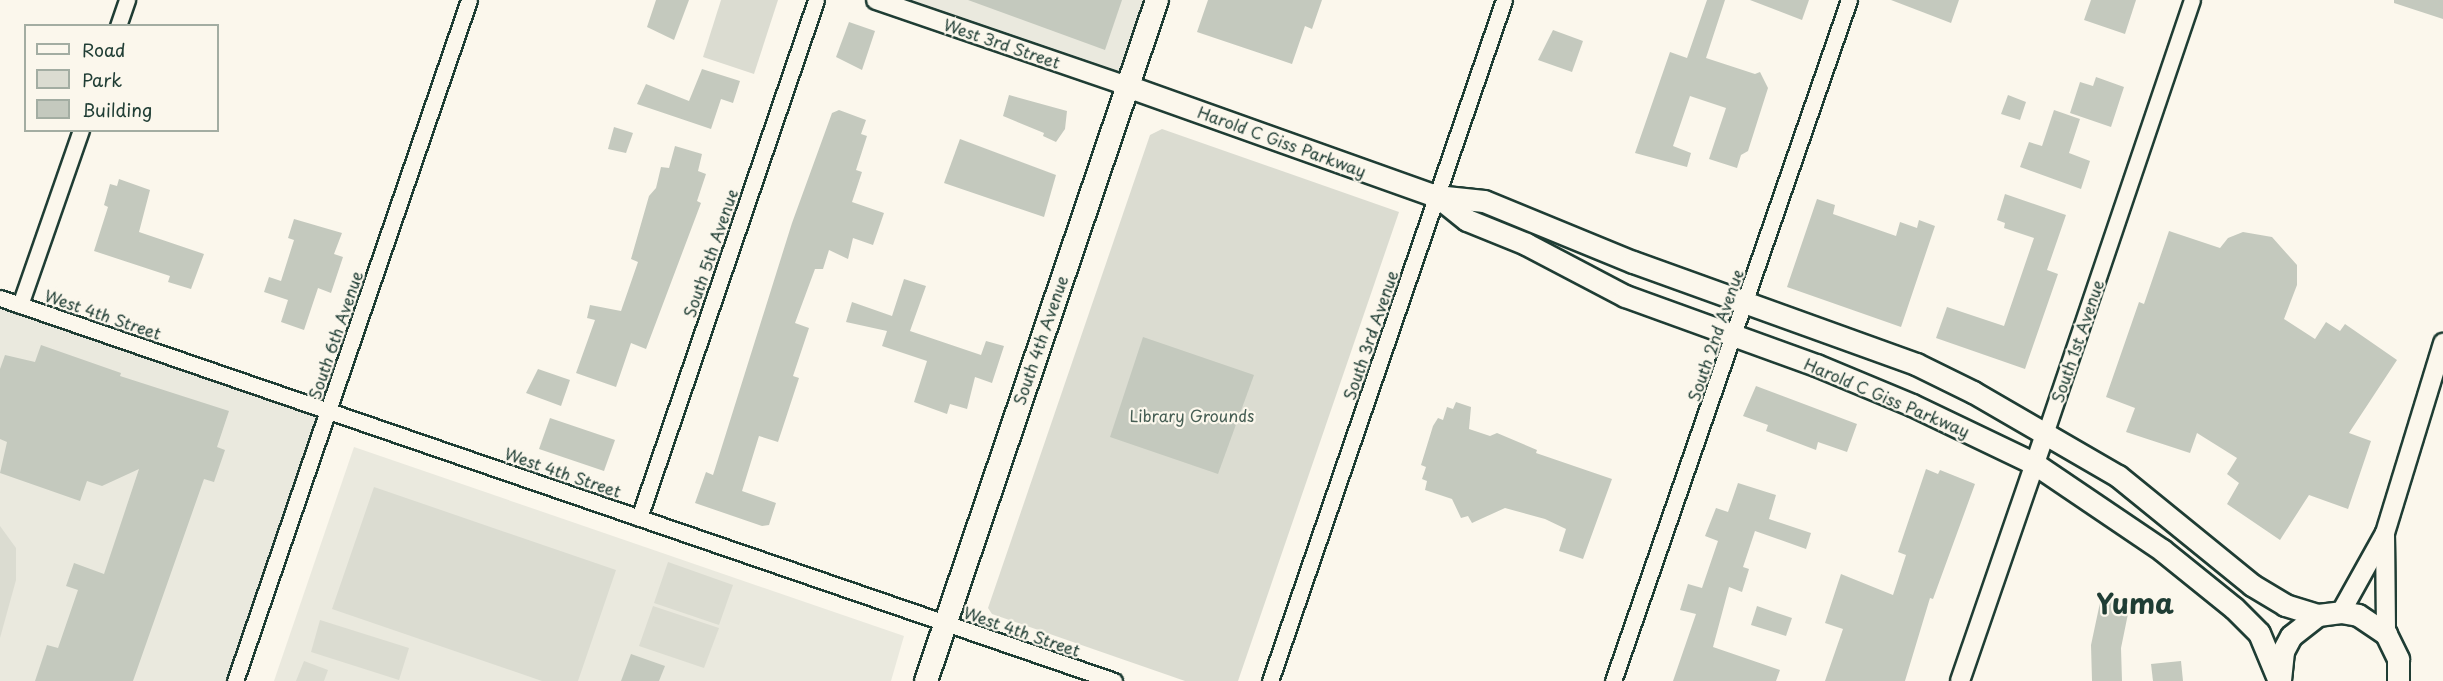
<!DOCTYPE html>
<html>
<head>
<meta charset="utf-8">
<style>
  body { margin:0 }
  #map { position:relative; width:2443px; height:681px; overflow:hidden; background:#fbf7ec; font-family:"Playpen Sans",sans-serif }
  div>[style] { position:absolute }
  .built>* { inset:0; background:#eae9de }
  .green>* { inset:0; background:#dbdcd1 }
  .building>* { inset:0; background:#c4c9be }
  .roads { filter:drop-shadow(2px 0 #1f3d34) drop-shadow(-2px 0 #1f3d34) drop-shadow(0 2px #1f3d34) drop-shadow(0 -2px #1f3d34) }
  .minor>* { height:15px; margin:-7.5px; padding:0 7.5px; transform-origin:7.5px; border-radius:7.5px; background:#fbf7ec }
  .tertiary>* { height:18px; margin:-9px; padding:0 9px; transform-origin:9px; border-radius:9px; background:#fbf7ec }
  .secondary>* { height:21px; margin:-10.5px; padding:0 10.5px; transform-origin:10.5px; border-radius:10.5px; background:#fbf7ec }
  .primary>* { height:22px; margin:-11px; padding:0 11px; transform-origin:11px; border-radius:11px; background:#fbf7ec }
  span { translate:-50% -50%; white-space:nowrap; text-align:center; line-height:1.15; -webkit-text-stroke:4.5px #fbf7ec; paint-order:stroke }
  .street-label { font-size:16px; color:#1f3d34 }
  .park-label { font-size:16px; color:#455d53 }
  .town-label { font-size:28px; color:#1f3d34; font-weight:700 }
  .legend { position:absolute; left:24px; top:24px; width:195px; height:108px; box-sizing:border-box; background:#fbf7ec; border:2px solid #a3ada2; margin:0; padding:8px 10px; list-style:none; font-size:18px; color:#1f3d34 }
  .legend li { display:flex; align-items:center; gap:12px; height:30px }
  .legend b { width:30px; border:2px solid #a3ada2 }
</style>
</head>
<body>
<div id="map">
  <div class="built">
    <div style="clip-path:polygon(876px 0,1157px 0,1127px 86px)"></div>
    <div style="clip-path:polygon(0 297px,328px 409px,235px 681px,0 681px)"></div>
    <div style="clip-path:polygon(354px 447px,904px 636px,891px 681px,274px 681px)"></div>
  </div>
  <div class="green">
    <div style="clip-path:polygon(721px 0,778px 0,754px 74px,703px 57px)"></div>
    <div style="clip-path:polygon(1162px 129px,1399px 212px,1238px 681px,1185px 681px,992px 614px,988px 608px,1150px 135px)"></div>
    <div style="clip-path:polygon(374px 487px,616px 570px,578px 681px,542px 681px,332px 609px)"></div>
    <div style="clip-path:polygon(0 526px,16px 548px,16px 580px,0 638px)"></div>
    <div style="clip-path:polygon(668px 562px,733px 585px,719px 625px,654px 603px)"></div>
    <div style="clip-path:polygon(653px 606px,719px 628px,704px 668px,639px 646px)"></div>
    <div style="clip-path:polygon(320px 620px,409px 648px,399px 680px,311px 652px)"></div>
    <div style="clip-path:polygon(304px 661px,328px 670px,324px 681px,296px 681px)"></div>
  </div>
  <div class="building">
    <div style="clip-path:polygon(656px 0,689px 0,674px 40px,647px 27px)"></div>
    <div style="clip-path:polygon(968px 0,1122px 0,1105px 50px)"></div>
    <div style="clip-path:polygon(1208px 0,1322px 0,1312px 29px,1305px 26px,1292px 64px,1197px 32px)"></div>
    <div style="clip-path:polygon(1707px 0,1725px 0,1706px 58px,1755px 74px,1760px 72px,1768px 88px,1748px 151px,1741px 155px,1737px 168px,1709px 159px,1726px 108px,1690px 96px,1673px 146px,1691px 153px,1687px 167px,1635px 153px,1670px 52px,1687px 58px)"></div>
    <div style="clip-path:polygon(1750px 0,1809px 0,1802px 20px)"></div>
    <div style="clip-path:polygon(1891px 0,1959px 0,1951px 23px)"></div>
    <div style="clip-path:polygon(2091px 0,2136px 0,2125px 34px,2084px 20px)"></div>
    <div style="clip-path:polygon(2394px 0,2443px 0,2443px 19px,2394px 3px)"></div>
    <div style="clip-path:polygon(849px 22px,875px 31px,862px 70px,836px 57px)"></div>
    <div style="clip-path:polygon(1553px 30px,1583px 41px,1572px 72px,1538px 60px)"></div>
    <div style="clip-path:polygon(702px 69px,740px 81px,733px 103px,721px 99px,711px 129px,637px 104px,646px 84px,689px 101px)"></div>
    <div style="clip-path:polygon(2096px 77px,2124px 87px,2111px 127px,2070px 113px,2080px 82px,2093px 86px)"></div>
    <div style="clip-path:polygon(1009px 95px,1067px 111px,1065px 129px,1056px 142px,1043px 136px,1044px 133px,1003px 116px)"></div>
    <div style="clip-path:polygon(2008px 95px,2026px 102px,2020px 120px,2001px 114px)"></div>
    <div style="clip-path:polygon(839px 110px,866px 120px,861px 134px,867px 136px,856px 170px,862px 172px,852px 202px,884px 213px,873px 245px,853px 238px,848px 259px,829px 250px,823px 269px,815px 269px,795px 323px,809px 328px,793px 376px,799px 378px,778px 442px,759px 436px,742px 491px,776px 503px,769px 525px,762px 526px,695px 503px,706px 472px,713px 475px,792px 223px,832px 113px)"></div>
    <div style="clip-path:polygon(2054px 110px,2080px 119px,2069px 153px,2090px 161px,2081px 189px,2020px 167px,2029px 142px,2042px 146px)"></div>
    <div style="clip-path:polygon(614px 127px,633px 133px,626px 153px,608px 149px)"></div>
    <div style="clip-path:polygon(960px 139px,1056px 175px,1044px 217px,944px 183px)"></div>
    <div style="clip-path:polygon(675px 146px,702px 154px,698px 171px,706px 174px,697px 201px,701px 203px,646px 349px,631px 343px,616px 387px,576px 373px,595px 320px,587px 318px,590px 305px,621px 311px,638px 262px,631px 259px,649px 196px,656px 188px,661px 167px,669px 168px)"></div>
    <div style="clip-path:polygon(119px 179px,150px 190px,139px 232px,204px 254px,191px 289px,168px 282px,170px 276px,94px 251px,108px 207px,104px 205px,110px 184px,117px 186px)"></div>
    <div style="clip-path:polygon(2005px 194px,2066px 215px,2047px 270px,2058px 274px,2025px 369px,1936px 338px,1947px 307px,2004px 326px,2034px 238px,2004px 228px,2005px 223px,1997px 220px)"></div>
    <div style="clip-path:polygon(1817px 199px,1835px 205px,1833px 214px,1896px 236px,1900px 222px,1917px 228px,1919px 220px,1935px 226px,1901px 327px,1787px 287px)"></div>
    <div style="clip-path:polygon(294px 219px,342px 233px,334px 254px,343px 257px,331px 293px,318px 288px,304px 330px,281px 322px,288px 300px,264px 292px,269px 277px,281px 281px,294px 240px,288px 238px)"></div>
    <div style="clip-path:polygon(2169px 231px,2220px 248px,2228px 238px,2243px 232px,2272px 237px,2297px 265px,2297px 285px,2284px 319px,2315px 339px,2326px 322px,2340px 331px,2345px 324px,2397px 360px,2349px 433px,2371px 441px,2348px 509px,2309px 495px,2280px 540px,2227px 504px,2239px 483px,2227px 474px,2237px 458px,2197px 433px,2190px 453px,2126px 432px,2135px 408px,2106px 397px,2139px 302px,2144px 304px)"></div>
    <div style="clip-path:polygon(904px 279px,926px 286px,910px 331px,981px 355px,986px 341px,1004px 346px,992px 383px,975px 377px,967px 409px,950px 404px,947px 414px,914px 402px,927px 361px,882px 346px,887px 331px,846px 322px,852px 302px,892px 316px)"></div>
    <div style="clip-path:polygon(1143px 337px,1254px 375px,1218px 474px,1110px 437px)"></div>
    <div style="clip-path:polygon(41px 345px,121px 373px,120px 376px,229px 411px,217px 447px,225px 450px,214px 482px,204px 479px,133px 681px,35px 681px,47px 645px,58px 648px,78px 590px,66px 586px,74px 563px,104px 574px,139px 469px,102px 486px,87px 481px,80px 501px,0 473px,7px 442px,0 439px,0 369px,5px 355px,35px 362px)"></div>
    <div style="clip-path:polygon(538px 369px,570px 380px,561px 406px,526px 393px)"></div>
    <div style="clip-path:polygon(1756px 386px,1857px 424px,1847px 452px,1818px 442px,1816px 450px,1766px 431px,1768px 425px,1743px 416px)"></div>
    <div style="clip-path:polygon(1456px 402px,1471px 407px,1469px 429px,1490px 436px,1497px 433px,1537px 450px,1536px 453px,1612px 479px,1583px 559px,1559px 551px,1566px 529px,1545px 519px,1505px 508px,1472px 523px,1468px 516px,1461px 518px,1452px 499px,1425px 490px,1427px 481px,1422px 479px,1426px 467px,1421px 465px,1433px 426px,1438px 418px,1443px 420px,1447px 407px,1453px 409px)"></div>
    <div style="clip-path:polygon(550px 418px,615px 440px,604px 471px,539px 449px)"></div>
    <div style="clip-path:polygon(1926px 469px,1938px 474px,1940px 470px,1975px 484px,1933px 599px,1930px 598px,1905px 681px,1825px 681px,1843px 629px,1825px 623px,1841px 574px,1893px 595px,1906px 555px,1898px 552px)"></div>
    <div style="clip-path:polygon(1738px 483px,1776px 495px,1769px 519px,1811px 533px,1806px 549px,1755px 531px,1743px 567px,1749px 569px,1742px 592px,1729px 587px,1713px 647px,1780px 670px,1776px 681px,1673px 681px,1696px 614px,1680px 610px,1688px 584px,1702px 588px,1718px 541px,1705px 536px,1716px 508px,1728px 512px)"></div>
    <div style="clip-path:polygon(2101px 598px,2130px 604px,2121px 648px,2122px 681px,2092px 681px,2091px 645px)"></div>
    <div style="clip-path:polygon(1757px 606px,1792px 618px,1786px 636px,1751px 625px)"></div>
    <div style="clip-path:polygon(631px 654px,665px 666px,659px 681px,621px 681px)"></div>
    <div style="clip-path:polygon(2181px 661px,2183px 681px,2153px 681px,2151px 664px)"></div>
  </div>
  <div class="roads">
    <div class="minor">
      <div style="left:118px;top:26px;width:28px;rotate:-71deg"></div>
      <div style="left:0;top:298px;width:1178px;rotate:18.97deg"></div>
      <div style="left:20px;top:305px;width:185px;rotate:-70.8deg"></div>
      <div style="left:2045px;top:434px;width:458px;rotate:-71.3deg"></div>
      <div style="left:639px;top:518px;width:547px;rotate:-71.13deg"></div>
      <div style="left:235px;top:681px;width:720px;rotate:-71.04deg"></div>
      <div style="left:1270px;top:681px;width:720px;rotate:-71.04deg"></div>
      <div style="left:1613px;top:681px;width:721px;rotate:-70.89deg"></div>
    </div>
    <div class="tertiary">
      <div style="left:876px;top:0;width:265px;rotate:18.9deg"></div>
      <div style="left:2385px;top:533px;width:101px;rotate:89.4deg"></div>
      <div style="left:2341px;top:612px;width:90px;rotate:-60.9deg"></div>
      <div style="left:2385px;top:533px;width:199px;rotate:-73deg"></div>
      <div style="left:1960px;top:681px;width:261px;rotate:-71deg"></div>
    </div>
    <div class="secondary">
      <div style="left:1127px;top:86px;width:328px;rotate:19.6deg"></div>
      <div style="left:1436px;top:196px;width:48px;rotate:5.9deg"></div>
      <div style="left:1484px;top:201px;width:161px;rotate:22.3deg"></div>
      <div style="left:1633px;top:262px;width:301px;rotate:19.8deg"></div>
      <div style="left:1916px;top:364px;width:64px;rotate:26.2deg"></div>
      <div style="left:1973px;top:392px;width:168px;rotate:30.1deg"></div>
      <div style="left:2118px;top:476px;width:173px;rotate:39.1deg"></div>
      <div style="left:2252px;top:585px;width:39px;rotate:31deg"></div>
      <div style="left:2285px;top:605px;width:34px;rotate:17deg"></div>
      <div style="left:1437px;top:196px;width:38px;rotate:39deg"></div>
      <div style="left:1467px;top:220px;width:64px;rotate:22.1deg"></div>
      <div style="left:1526px;top:244px;width:112px;rotate:27.7deg"></div>
      <div style="left:1625px;top:296px;width:203px;rotate:19.9deg"></div>
      <div style="left:1816px;top:365px;width:104px;rotate:22.6deg"></div>
      <div style="left:1912px;top:405px;width:136px;rotate:25.6deg"></div>
      <div style="left:2035px;top:464px;width:153px;rotate:34.1deg"></div>
      <div style="left:2162px;top:550px;width:92px;rotate:38.9deg"></div>
      <div style="left:2234px;top:608px;width:35px;rotate:45deg"></div>
      <div style="left:2259px;top:633px;width:52px;rotate:67.4deg"></div>
      <div style="left:2280px;top:680px;width:29px;rotate:-84deg"></div>
      <div style="left:2283px;top:651px;width:17px;rotate:-62deg"></div>
      <div style="left:2291px;top:636px;width:34px;rotate:-38deg"></div>
      <div style="left:2318px;top:615px;width:23px;rotate:-7deg"></div>
      <div style="left:2341px;top:612px;width:17px;rotate:10deg"></div>
      <div style="left:2358px;top:615px;width:34px;rotate:34deg"></div>
      <div style="left:2386px;top:634px;width:28px;rotate:64deg"></div>
      <div style="left:2398px;top:659px;width:22px;rotate:90deg"></div>
    </div>
    <div class="primary">
      <div style="left:926px;top:681px;width:719px;rotate:-71.26deg"></div>
    </div>
  </div>
  <div class="street-label">
    <span style="left:1002px;top:43px;rotate:19deg">West 3rd Street</span>
    <span style="left:1282px;top:141px;rotate:20deg">Harold C Giss Parkway</span>
    <span style="left:710px;top:253px;rotate:-71deg">South 5th Avenue</span>
    <span style="left:103px;top:314px;rotate:19deg">West 4th Street</span>
    <span style="left:335px;top:335px;rotate:-71deg">South 6th Avenue</span>
    <span style="left:1370px;top:335px;rotate:-71deg">South 3rd Avenue</span>
    <span style="left:1715px;top:335px;rotate:-71deg">South 2nd Avenue</span>
    <span style="left:1040px;top:340px;rotate:-71deg">South 4th Avenue</span>
    <span style="left:2077px;top:341px;rotate:-71deg">South 1st Avenue</span>
    <span style="left:1887px;top:397px;rotate:23deg">Harold C Giss Parkway</span>
    <span style="left:563px;top:472px;rotate:19deg">West 4th Street</span>
    <span style="left:1022px;top:631px;rotate:19deg">West 4th Street</span>
  </div>
  <div class="park-label">
    <span style="left:1192px;top:415px">Library Grounds</span>
  </div>
  <div class="town-label">
    <span style="left:2135px;top:603px">Yuma</span>
  </div>
  <ul class="legend">
  <li><b style="height:8px;background:#fbf7ec"></b>Road</li>
  <li><b style="height:16px;background:#dbdcd1"></b>Park</li>
  <li><b style="height:16px;background:#c4c9be"></b>Building</li>
  </ul>
</div>
</body>
</html>
